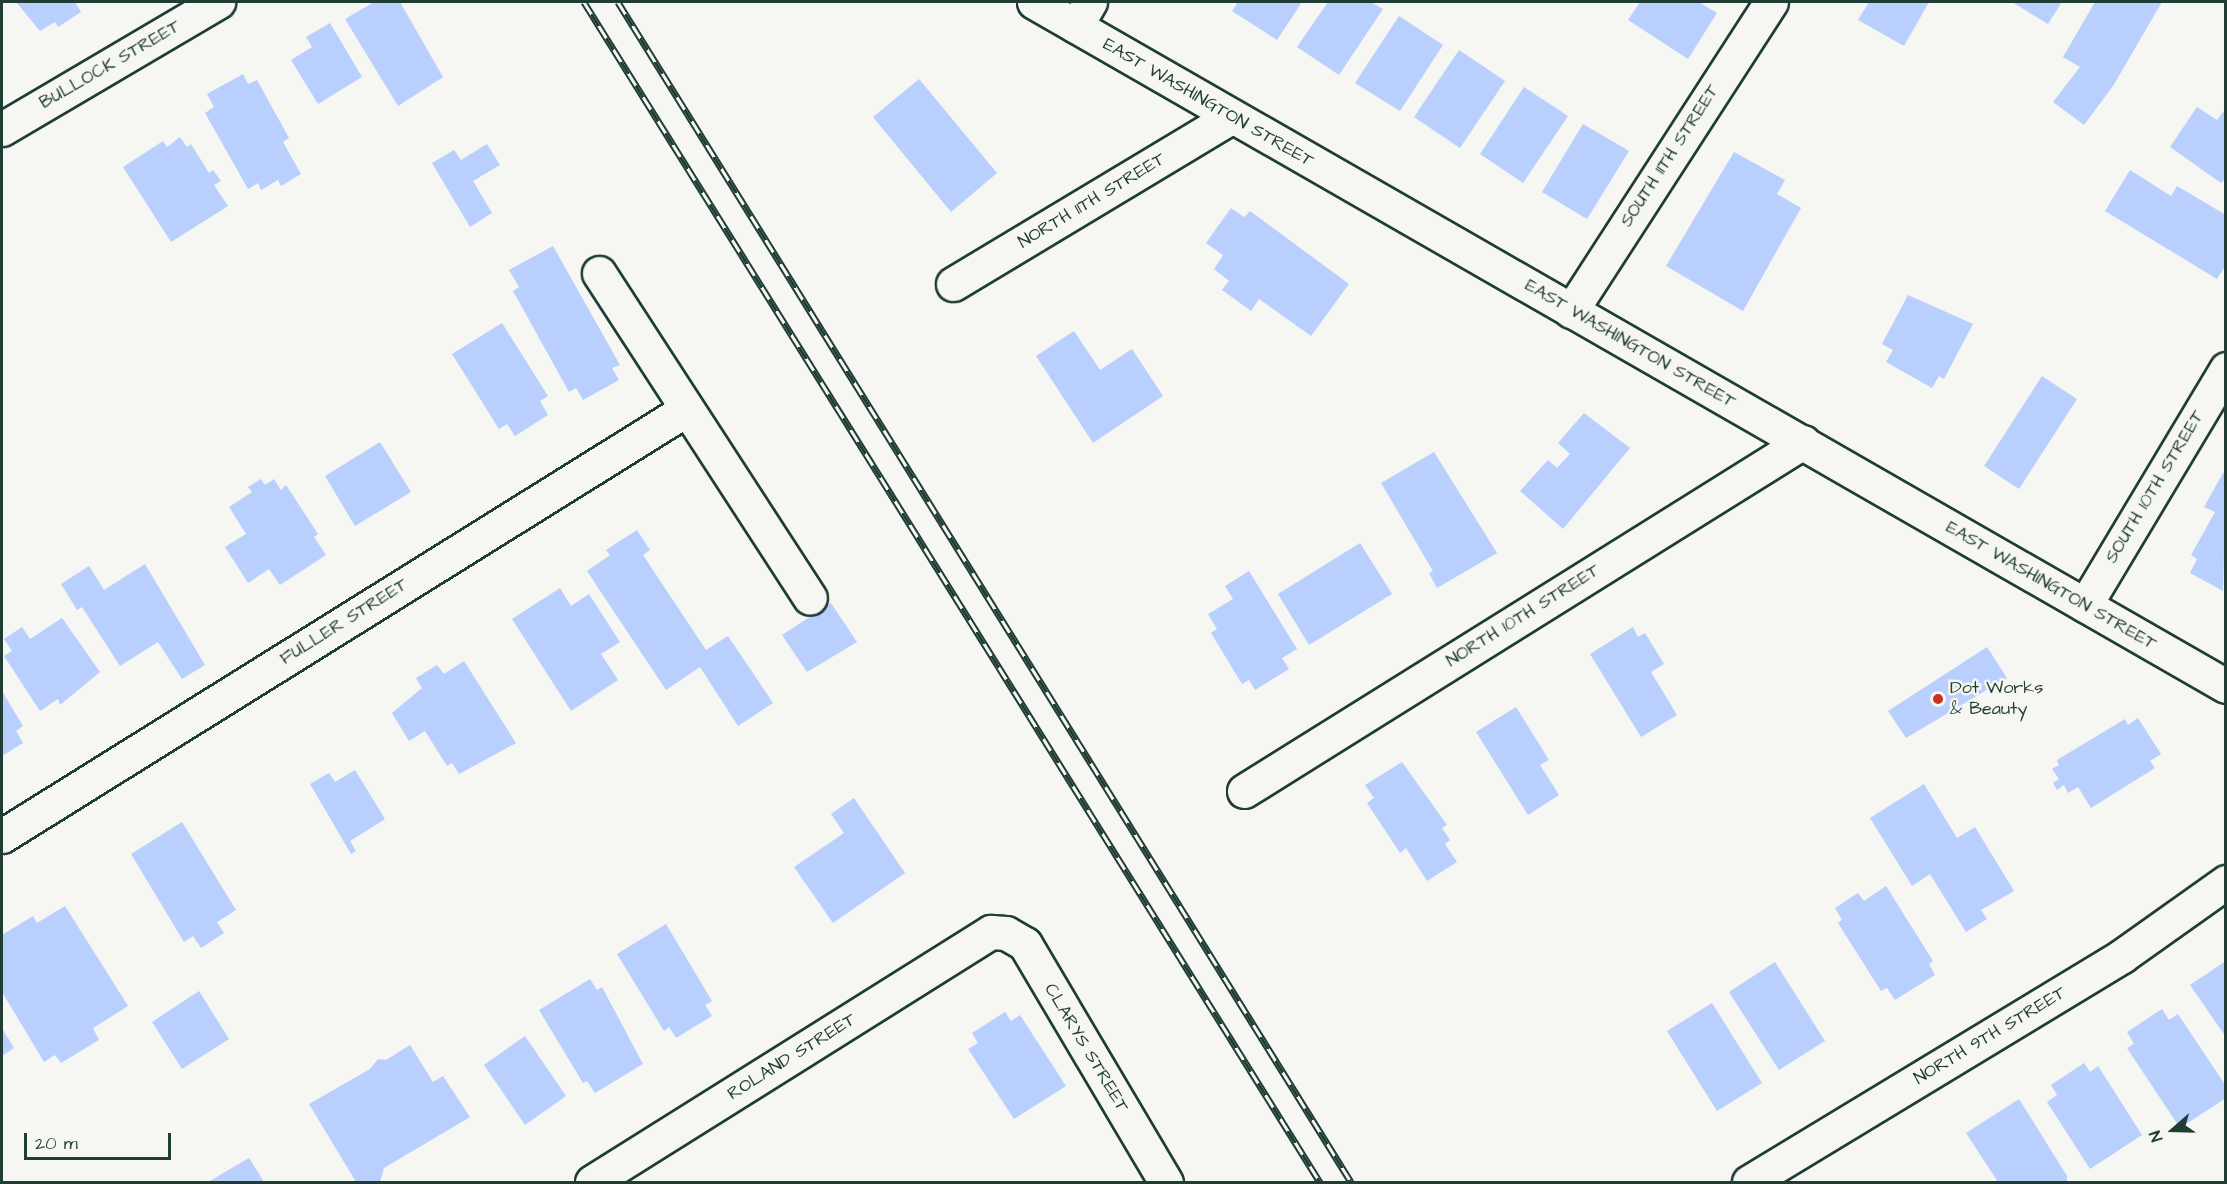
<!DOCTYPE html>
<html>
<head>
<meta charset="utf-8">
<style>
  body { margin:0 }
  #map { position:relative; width:2227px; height:1184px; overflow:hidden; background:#f6f6f2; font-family:"Architects Daughter",sans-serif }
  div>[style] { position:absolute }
  .building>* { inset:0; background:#b9cffe }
  .roads { filter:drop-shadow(2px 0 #1f3d34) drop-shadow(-2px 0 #1f3d34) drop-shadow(0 2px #1f3d34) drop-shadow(0 -2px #1f3d34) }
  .minor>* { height:33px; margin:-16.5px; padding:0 16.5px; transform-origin:16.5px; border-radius:16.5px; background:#f6f6f2 }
  .secondary>* { height:33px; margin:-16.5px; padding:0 16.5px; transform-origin:16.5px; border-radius:16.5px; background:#f6f6f2 }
  .rail>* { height:7px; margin-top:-3.5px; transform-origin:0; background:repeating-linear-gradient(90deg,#f6f6f2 0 14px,#1f3d34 0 28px); box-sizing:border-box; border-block:2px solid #1f3d34 }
  .dots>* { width:16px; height:16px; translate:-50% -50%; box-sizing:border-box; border:3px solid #f6f6f2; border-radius:50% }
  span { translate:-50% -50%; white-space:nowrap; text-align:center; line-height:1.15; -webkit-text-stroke:5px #f6f6f2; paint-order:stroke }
  .street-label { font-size:18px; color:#1f3d34 }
  .poi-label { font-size:18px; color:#1f3d34 }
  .left { translate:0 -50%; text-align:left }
  .frame { position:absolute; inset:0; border:3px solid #1f3d34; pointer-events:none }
  .north { position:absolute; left:2143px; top:1100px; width:60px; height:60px; -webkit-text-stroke:4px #f6f6f2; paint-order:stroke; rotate:250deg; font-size:16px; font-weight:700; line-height:24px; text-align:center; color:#1f3d34 }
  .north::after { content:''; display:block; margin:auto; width:21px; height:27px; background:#1f3d34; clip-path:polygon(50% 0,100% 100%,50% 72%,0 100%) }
  .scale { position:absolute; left:24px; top:1133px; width:147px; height:27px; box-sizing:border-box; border:3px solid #1f3d34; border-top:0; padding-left:8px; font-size:18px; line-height:21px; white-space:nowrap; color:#1f3d34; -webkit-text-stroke:4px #f6f6f2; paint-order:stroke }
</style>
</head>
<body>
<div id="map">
  <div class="building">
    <div style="clip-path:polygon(16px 2px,75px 2px,81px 12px,58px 27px,55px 22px,40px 31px)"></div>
    <div style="clip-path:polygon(374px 2px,400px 2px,443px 77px,398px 106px,345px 19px)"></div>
    <div style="clip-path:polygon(1238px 2px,1302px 2px,1277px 40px,1232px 11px)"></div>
    <div style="clip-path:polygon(1328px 2px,1371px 2px,1383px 9px,1339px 75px,1297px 47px)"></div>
    <div style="clip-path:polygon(1640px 2px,1699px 2px,1717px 13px,1688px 59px,1628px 20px)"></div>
    <div style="clip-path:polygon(1869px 2px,1929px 2px,1904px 46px,1858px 20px)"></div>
    <div style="clip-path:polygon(2012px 2px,2062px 2px,2048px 24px)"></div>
    <div style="clip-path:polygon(2095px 2px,2162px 2px,2113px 86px,2084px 125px,2053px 102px,2080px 67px,2063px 57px)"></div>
    <div style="clip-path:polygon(1399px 16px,1443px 45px,1400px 111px,1355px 83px)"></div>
    <div style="clip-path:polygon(330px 23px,362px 77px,318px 104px,291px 60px,312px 47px,306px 37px)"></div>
    <div style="clip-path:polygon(1459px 50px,1505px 81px,1460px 148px,1414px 117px)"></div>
    <div style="clip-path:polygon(243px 74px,248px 84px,257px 80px,289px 138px,283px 142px,301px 174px,281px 186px,278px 180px,261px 190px,258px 183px,248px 189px,205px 113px,214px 107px,207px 94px)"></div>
    <div style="clip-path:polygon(919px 79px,997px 173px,951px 212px,873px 117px)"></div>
    <div style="clip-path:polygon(1524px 87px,1568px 116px,1523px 183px,1480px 154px)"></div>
    <div style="clip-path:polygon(2197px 107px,2217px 120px,2226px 108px,2226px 178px,2221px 183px,2170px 147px)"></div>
    <div style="clip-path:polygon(1583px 124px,1629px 151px,1587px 219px,1542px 192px)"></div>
    <div style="clip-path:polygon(180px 137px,187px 147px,191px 144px,209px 173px,213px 170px,221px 181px,214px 185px,228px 206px,171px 242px,123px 167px,163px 141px,167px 147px)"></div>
    <div style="clip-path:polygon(487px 144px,500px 165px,473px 181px,492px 213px,470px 227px,432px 163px,454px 150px,461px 160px)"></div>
    <div style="clip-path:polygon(1734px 152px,1785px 180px,1777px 194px,1801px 208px,1743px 311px,1666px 266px)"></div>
    <div style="clip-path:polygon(2130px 170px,2171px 196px,2177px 186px,2226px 215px,2226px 265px,2217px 279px,2105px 211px)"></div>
    <div style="clip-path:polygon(1231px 208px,1244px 217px,1250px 211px,1349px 284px,1311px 336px,1259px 299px,1251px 311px,1222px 290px,1229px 281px,1214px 269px,1223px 255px,1206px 243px)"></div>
    <div style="clip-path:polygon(553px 246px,620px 365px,612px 368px,619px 380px,583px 400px,576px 388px,569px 392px,513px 291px,519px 287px,509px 270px)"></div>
    <div style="clip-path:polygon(1908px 295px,1973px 324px,1944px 379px,1939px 376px,1932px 388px,1886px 362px,1893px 350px,1882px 344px)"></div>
    <div style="clip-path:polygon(502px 323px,548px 396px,540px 401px,548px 415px,515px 436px,507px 424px,499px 429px,452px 354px)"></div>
    <div style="clip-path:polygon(1074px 331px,1100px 370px,1132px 349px,1163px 396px,1093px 443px,1036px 356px)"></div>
    <div style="clip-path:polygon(2042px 376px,2077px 399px,2019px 489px,1984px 466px)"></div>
    <div style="clip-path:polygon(1584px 413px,1630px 448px,1563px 529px,1520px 491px,1548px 460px,1557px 468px,1570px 454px,1558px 443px)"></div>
    <div style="clip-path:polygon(380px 442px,411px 492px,355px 526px,325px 476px)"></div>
    <div style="clip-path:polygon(1434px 452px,1497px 553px,1437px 588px,1429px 573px,1433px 571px,1381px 483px)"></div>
    <div style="clip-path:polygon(2223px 473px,2226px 474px,2223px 591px,2190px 573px,2197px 559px,2191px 555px,2215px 512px,2204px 507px)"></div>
    <div style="clip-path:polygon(261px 479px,265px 485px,274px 479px,281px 490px,286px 485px,318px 534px,314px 537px,326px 555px,280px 585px,269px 569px,248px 583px,225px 547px,246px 534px,229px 507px,252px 492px,248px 487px)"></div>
    <div style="clip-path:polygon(637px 530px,650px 550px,643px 555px,706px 650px,728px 636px,773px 703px,738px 726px,700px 667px,666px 690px,587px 571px,610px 555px,606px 550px)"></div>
    <div style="clip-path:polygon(1360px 543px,1392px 594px,1309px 645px,1278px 594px)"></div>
    <div style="clip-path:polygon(145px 564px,205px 665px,182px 679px,158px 642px,120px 666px,82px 607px,77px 610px,61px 584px,89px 566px,104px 590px)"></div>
    <div style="clip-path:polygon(1249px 571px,1297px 649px,1282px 658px,1289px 669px,1255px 690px,1249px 680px,1242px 684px,1211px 633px,1217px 629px,1208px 614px,1233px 599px,1225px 586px)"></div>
    <div style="clip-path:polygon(560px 588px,571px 606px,589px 594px,620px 642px,601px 654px,618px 680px,571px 711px,512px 619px)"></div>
    <div style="clip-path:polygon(831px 603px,857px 642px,807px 672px,782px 635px)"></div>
    <div style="clip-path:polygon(62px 618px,100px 672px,60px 705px,58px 699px,40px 711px,4px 656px,12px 651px,4px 639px,22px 627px,30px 639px)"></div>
    <div style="clip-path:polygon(1633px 627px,1638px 637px,1645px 633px,1664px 664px,1651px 672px,1677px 715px,1641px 737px,1590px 654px)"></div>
    <div style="clip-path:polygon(1987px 647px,2007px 678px,1906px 738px,1888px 711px)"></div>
    <div style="clip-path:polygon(464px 661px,516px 743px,459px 774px,452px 763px,447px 766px,425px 731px,409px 741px,392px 713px,422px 688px,416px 678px,437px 665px,444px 674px)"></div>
    <div style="clip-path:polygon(2px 691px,23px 726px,16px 731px,23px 743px,2px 756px)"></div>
    <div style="clip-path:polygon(1516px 707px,1549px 760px,1540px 765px,1559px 795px,1528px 815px,1476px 732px)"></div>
    <div style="clip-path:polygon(2138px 718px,2161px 754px,2150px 761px,2155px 768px,2091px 808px,2078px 787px,2068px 793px,2064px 785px,2057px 790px,2053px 783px,2059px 779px,2052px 769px,2059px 765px,2057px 760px,2125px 719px,2128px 725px)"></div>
    <div style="clip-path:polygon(1402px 762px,1447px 825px,1442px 828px,1450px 840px,1445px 844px,1457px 862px,1427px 881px,1406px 848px,1400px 853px,1367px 803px,1374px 798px,1365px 785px)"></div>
    <div style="clip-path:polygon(355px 770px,385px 819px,350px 841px,356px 851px,351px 854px,310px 784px,329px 773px,335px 782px)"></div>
    <div style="clip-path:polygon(1924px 784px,1957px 838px,1975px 827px,2014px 891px,1981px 910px,1987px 919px,1966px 932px,1930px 874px,1912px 886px,1870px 818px)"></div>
    <div style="clip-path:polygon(854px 798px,905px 873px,833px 923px,794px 867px,844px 833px,831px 814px)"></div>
    <div style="clip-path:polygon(182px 822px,236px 910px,217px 922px,224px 933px,201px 948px,193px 936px,184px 942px,131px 854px)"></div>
    <div style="clip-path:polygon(1886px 886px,1933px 961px,1929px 964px,1935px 975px,1895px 1000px,1887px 988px,1881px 991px,1838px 923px,1842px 920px,1835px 908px,1858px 893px,1864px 901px)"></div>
    <div style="clip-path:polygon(65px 906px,128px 1006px,93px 1028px,99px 1040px,61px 1063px,55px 1055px,44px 1062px,2px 992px,2px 935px,33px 916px,37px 923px)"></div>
    <div style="clip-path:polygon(666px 924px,712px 1001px,705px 1005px,712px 1016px,676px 1038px,669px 1027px,664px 1031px,617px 954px)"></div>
    <div style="clip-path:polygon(2226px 961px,2226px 1037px,2190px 985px)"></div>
    <div style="clip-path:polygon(1775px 962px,1825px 1041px,1779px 1070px,1729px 992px)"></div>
    <div style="clip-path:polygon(590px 979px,597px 990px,602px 987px,643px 1064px,595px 1093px,587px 1081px,583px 1083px,539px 1010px)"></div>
    <div style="clip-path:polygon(199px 991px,229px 1039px,182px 1069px,152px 1022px)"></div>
    <div style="clip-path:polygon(1712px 1003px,1762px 1083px,1717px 1111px,1667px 1031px)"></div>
    <div style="clip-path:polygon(2162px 1009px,2169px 1020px,2178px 1014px,2226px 1086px,2226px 1098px,2180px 1128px,2127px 1048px,2134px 1044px,2127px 1032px)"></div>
    <div style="clip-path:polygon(1005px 1012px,1011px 1021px,1020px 1015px,1066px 1086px,1014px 1119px,968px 1049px,978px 1043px,972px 1033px)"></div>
    <div style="clip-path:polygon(2px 1028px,14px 1048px,2px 1056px)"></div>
    <div style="clip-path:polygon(525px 1036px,566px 1096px,525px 1125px,484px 1065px)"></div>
    <div style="clip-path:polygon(410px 1045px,433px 1082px,443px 1076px,470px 1117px,384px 1168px,380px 1182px,356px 1182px,309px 1104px,370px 1069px,378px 1059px,386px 1060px)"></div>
    <div style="clip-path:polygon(2084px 1063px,2090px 1072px,2098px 1066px,2142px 1135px,2090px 1169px,2047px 1102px,2057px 1095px,2051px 1085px)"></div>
    <div style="clip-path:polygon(2019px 1099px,2067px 1176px,2067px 1182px,1998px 1182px,1966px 1133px)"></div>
    <div style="clip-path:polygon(249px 1158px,264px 1182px,208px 1182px)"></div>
  </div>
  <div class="roads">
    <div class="minor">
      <div style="left:1076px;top:26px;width:28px;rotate:-60deg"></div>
      <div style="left:2px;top:129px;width:251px;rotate:-30.5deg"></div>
      <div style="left:599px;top:273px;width:387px;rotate:57deg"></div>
      <div style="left:953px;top:284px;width:324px;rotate:-31deg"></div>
      <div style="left:1571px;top:311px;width:368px;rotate:-57.1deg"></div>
      <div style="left:2085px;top:605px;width:275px;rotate:-59.1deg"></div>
      <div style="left:1244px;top:791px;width:659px;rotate:-31.98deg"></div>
      <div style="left:2px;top:836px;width:807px;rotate:-31.94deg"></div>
      <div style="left:592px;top:1182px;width:471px;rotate:-32.1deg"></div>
      <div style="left:991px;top:932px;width:15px;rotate:4deg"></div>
      <div style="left:1006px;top:933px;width:22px;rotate:30deg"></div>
      <div style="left:1025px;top:944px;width:277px;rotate:59.4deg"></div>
      <div style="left:1749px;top:1182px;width:436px;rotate:-31.2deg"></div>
      <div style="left:2122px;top:956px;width:128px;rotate:-35.4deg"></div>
    </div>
    <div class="secondary">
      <div style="left:1034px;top:2px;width:1374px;rotate:29.85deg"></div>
    </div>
  </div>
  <div class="rail">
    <div style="left:584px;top:2px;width:1391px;rotate:58.05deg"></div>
    <div style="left:618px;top:2px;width:1389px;rotate:58.15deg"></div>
  </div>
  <div class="dots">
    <div style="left:1938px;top:699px;background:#c8321e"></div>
  </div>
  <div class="street-label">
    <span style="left:110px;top:65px;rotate:-30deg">BULLOCK STREET</span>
    <span style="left:1208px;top:103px;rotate:30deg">EAST WASHINGTON STREET</span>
    <span style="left:1670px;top:156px;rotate:-57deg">SOUTH 11TH STREET</span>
    <span style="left:1092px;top:201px;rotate:-31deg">NORTH 11TH STREET</span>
    <span style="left:1630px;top:344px;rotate:30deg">EAST WASHINGTON STREET</span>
    <span style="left:2155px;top:487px;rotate:-59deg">SOUTH 10TH STREET</span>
    <span style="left:2051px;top:586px;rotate:30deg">EAST WASHINGTON STREET</span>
    <span style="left:1523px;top:616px;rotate:-32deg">NORTH 10TH STREET</span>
    <span style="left:344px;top:622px;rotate:-32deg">FULLER STREET</span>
    <span style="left:1990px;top:1036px;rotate:-31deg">NORTH 9TH STREET</span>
    <span style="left:1086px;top:1048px;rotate:59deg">CLARYS STREET</span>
    <span style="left:792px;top:1057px;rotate:-32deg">ROLAND STREET</span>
  </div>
  <div class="poi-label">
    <span class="left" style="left:1950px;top:699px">Dot Works<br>&amp; Beauty</span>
  </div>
  <div class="frame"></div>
  <div class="north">N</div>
  <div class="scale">20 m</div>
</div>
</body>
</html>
